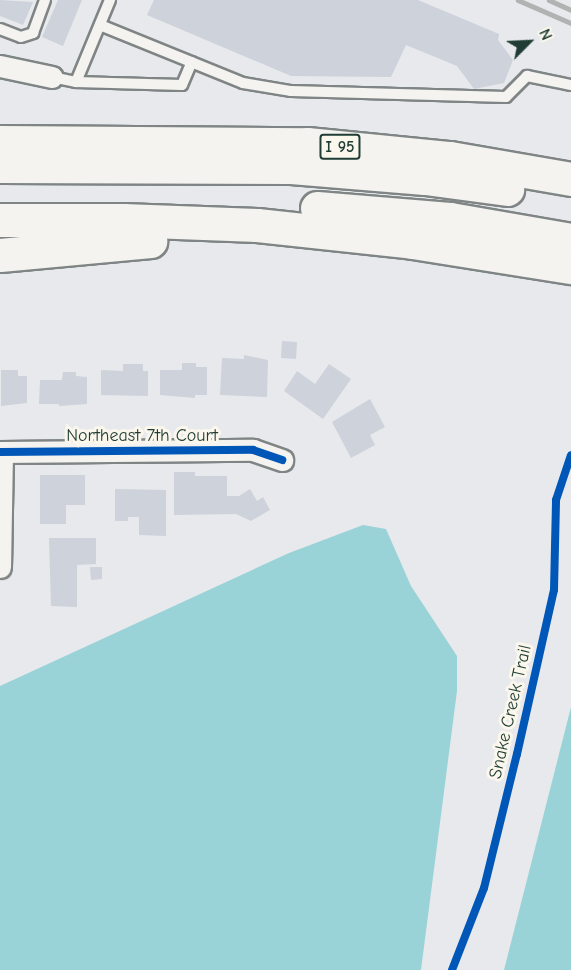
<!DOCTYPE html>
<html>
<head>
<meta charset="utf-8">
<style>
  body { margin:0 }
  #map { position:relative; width:571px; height:970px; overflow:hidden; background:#e8e9ed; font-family:"Comic Neue",sans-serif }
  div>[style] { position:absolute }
  .water>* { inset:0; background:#9ad3d7 }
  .building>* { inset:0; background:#cdd2db }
  .roads { filter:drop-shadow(2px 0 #7f8585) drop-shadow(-2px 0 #7f8585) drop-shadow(0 2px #7f8585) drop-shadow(0 -2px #7f8585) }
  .service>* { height:10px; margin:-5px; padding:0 5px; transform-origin:5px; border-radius:5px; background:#f4f3f0 }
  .minor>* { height:21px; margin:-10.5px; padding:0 10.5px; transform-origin:10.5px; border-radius:10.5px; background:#f4f3f0 }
  .motorway>* { height:33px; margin:-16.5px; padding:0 16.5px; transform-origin:16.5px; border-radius:16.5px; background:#f4f3f0 }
  .rail>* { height:4.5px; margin:-2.25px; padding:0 2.25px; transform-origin:2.25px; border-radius:2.25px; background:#b0b3b1 }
  .cycleway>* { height:8px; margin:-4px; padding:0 4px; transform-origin:4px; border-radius:4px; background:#0057b8 }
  span { translate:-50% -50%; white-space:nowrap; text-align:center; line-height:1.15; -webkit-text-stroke:6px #fbf7ec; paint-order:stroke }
  .shield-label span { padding:2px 4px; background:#fbf7ec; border:2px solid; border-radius:4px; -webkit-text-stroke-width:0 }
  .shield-label { font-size:16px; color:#1f3d34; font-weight:700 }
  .street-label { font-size:18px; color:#1f3d34 }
  .north { position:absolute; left:499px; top:12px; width:60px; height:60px; -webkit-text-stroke:4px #fbf7ec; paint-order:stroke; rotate:66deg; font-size:16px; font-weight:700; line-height:24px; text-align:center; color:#1f3d34 }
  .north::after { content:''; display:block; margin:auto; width:21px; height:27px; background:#1f3d34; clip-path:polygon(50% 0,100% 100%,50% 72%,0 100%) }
</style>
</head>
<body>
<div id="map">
  <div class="water">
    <div style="clip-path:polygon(363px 525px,386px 529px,411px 586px,457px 656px,457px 691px,421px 970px,0 970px,0 686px,289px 553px)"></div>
    <div style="clip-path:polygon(571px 707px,571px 970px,504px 970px)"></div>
  </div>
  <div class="building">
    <div style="clip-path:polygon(0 0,33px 2px,23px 25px,0 16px)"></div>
    <div style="clip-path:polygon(58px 0,82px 0,63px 46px,42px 37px)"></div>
    <div style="clip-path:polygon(154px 0,418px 0,499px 34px,498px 40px,513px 60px,504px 83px,474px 89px,457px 66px,406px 45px,391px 77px,291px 76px,147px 15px)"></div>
    <div style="clip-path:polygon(282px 341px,297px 342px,296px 359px,281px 358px)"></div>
    <div style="clip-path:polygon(244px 355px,268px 360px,267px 397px,220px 395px,222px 358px,244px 359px)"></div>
    <div style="clip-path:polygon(182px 363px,196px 363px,196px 367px,207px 367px,207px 395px,195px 395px,195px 398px,160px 395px,160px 370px,182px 370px)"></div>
    <div style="clip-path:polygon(123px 364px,143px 364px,143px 371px,148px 371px,148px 396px,101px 395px,101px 370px,123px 371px)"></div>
    <div style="clip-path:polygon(329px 364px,351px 379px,323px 419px,284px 391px,297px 371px,315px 384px)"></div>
    <div style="clip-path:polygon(1px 370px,18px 370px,18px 376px,27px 376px,27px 403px,1px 406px)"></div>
    <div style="clip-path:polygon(63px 372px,76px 372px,76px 376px,87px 377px,87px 404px,59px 406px,59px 404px,39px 404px,40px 380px,62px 380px)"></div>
    <div style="clip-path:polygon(370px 399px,385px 427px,370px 435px,375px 445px,351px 458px,332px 422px)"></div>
    <div style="clip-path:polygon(174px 472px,195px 472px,195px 476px,227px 476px,227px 496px,239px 496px,250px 489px,257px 501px,263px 497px,270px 510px,251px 521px,236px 514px,174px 515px)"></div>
    <div style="clip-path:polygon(40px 475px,85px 475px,85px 505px,66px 505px,66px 524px,40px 524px)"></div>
    <div style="clip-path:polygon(115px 489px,166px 490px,166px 536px,139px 535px,139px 517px,128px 517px,128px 521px,115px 521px)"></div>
    <div style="clip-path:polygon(49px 538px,96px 538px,96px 564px,77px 565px,77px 607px,51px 606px)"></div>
    <div style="clip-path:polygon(90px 567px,102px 567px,102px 579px,91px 580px)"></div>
  </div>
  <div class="roads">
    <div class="service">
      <div style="left:100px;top:25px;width:154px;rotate:22.1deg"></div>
      <div style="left:243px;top:83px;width:49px;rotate:9.5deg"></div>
      <div style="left:291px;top:91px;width:215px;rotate:1.6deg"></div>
      <div style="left:506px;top:97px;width:30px;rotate:-45deg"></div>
      <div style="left:527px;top:76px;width:45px;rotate:11.6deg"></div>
      <div style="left:0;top:29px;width:22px;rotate:21deg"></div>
      <div style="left:21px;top:37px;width:13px;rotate:-18deg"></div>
      <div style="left:33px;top:33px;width:35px;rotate:-70deg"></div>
      <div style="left:52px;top:77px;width:25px;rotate:12deg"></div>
      <div style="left:76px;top:82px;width:89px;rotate:-67.5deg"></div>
      <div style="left:76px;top:82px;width:106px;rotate:1.6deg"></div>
      <div style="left:182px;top:85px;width:25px;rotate:-67deg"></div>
    </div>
    <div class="minor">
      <div style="left:0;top:66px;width:53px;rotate:11.9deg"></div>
      <div style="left:0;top:452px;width:253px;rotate:-0.5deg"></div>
      <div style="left:253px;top:450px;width:31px;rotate:19deg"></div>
      <div style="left:0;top:567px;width:115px;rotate:-89deg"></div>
    </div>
    <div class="motorway">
      <div style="left:0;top:142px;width:307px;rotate:0.4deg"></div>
      <div style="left:307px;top:144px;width:144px;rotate:5.6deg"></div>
      <div style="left:450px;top:158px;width:123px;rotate:9.8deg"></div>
      <div style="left:0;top:166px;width:291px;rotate:0.2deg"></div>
      <div style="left:291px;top:167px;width:134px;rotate:4.7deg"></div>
      <div style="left:425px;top:178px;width:83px;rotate:7.6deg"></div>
      <div style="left:317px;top:208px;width:133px;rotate:4.7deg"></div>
      <div style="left:450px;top:219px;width:123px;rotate:9.8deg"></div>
      <div style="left:0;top:220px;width:123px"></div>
      <div style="left:123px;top:220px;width:134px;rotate:2.1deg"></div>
      <div style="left:257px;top:225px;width:157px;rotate:6.2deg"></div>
      <div style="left:413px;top:242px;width:160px;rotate:9deg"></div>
      <div style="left:0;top:255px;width:151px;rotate:-5.3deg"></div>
    </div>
  </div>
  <div class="rail">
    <div style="left:518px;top:0;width:58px;rotate:23.5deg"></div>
    <div style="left:549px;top:0;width:24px;rotate:24deg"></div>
  </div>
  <div class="cycleway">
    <div style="left:0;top:452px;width:253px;rotate:-0.5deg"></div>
    <div style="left:253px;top:450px;width:31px;rotate:19deg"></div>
    <div style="left:452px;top:970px;width:88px;rotate:-68.7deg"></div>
    <div style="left:484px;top:888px;width:138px;rotate:-76.2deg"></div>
    <div style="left:517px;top:754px;width:168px;rotate:-77.3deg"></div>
    <div style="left:554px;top:590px;width:90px;rotate:-88.7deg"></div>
    <div style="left:556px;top:500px;width:47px;rotate:-71.6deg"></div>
  </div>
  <div class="shield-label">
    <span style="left:340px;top:147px">I 95</span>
  </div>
  <div class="street-label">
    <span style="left:142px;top:436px">Northeast 7th Court</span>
    <span style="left:511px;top:712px;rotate:-77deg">Snake Creek Trail</span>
  </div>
  <div class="north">N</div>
</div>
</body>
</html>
